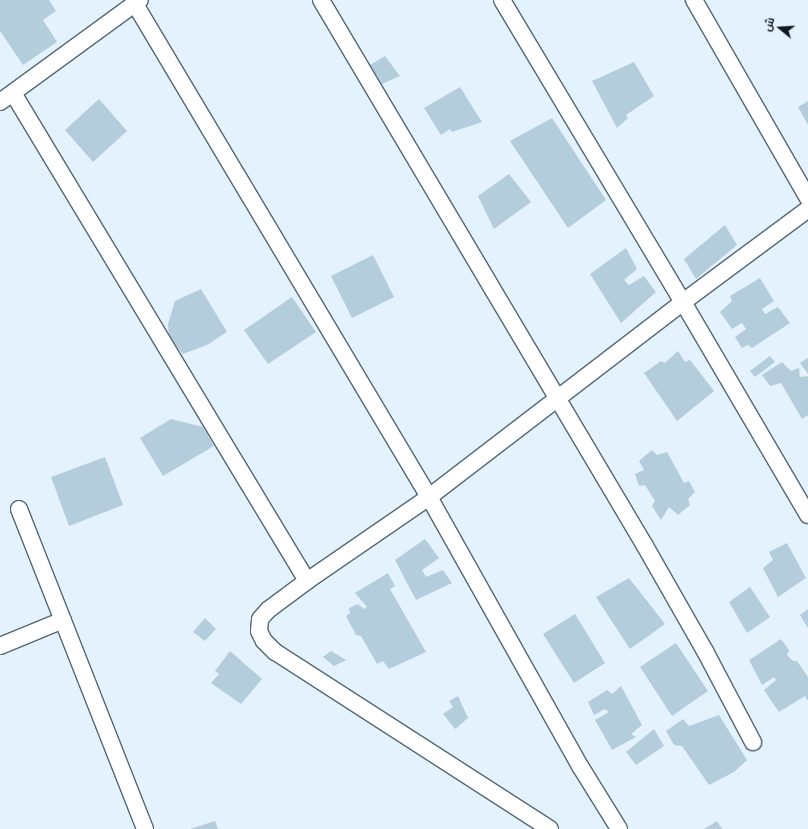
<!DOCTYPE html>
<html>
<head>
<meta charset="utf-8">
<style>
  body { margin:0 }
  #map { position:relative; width:808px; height:829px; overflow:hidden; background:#e3f2fc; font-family:"IBM Plex Serif",Cairo,serif }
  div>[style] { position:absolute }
  .building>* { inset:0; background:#b4cddd }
  .roads { filter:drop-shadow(1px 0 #526877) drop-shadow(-1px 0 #526877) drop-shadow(0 1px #526877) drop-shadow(0 -1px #526877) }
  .minor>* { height:16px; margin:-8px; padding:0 8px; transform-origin:8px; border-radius:8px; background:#fff }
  span { translate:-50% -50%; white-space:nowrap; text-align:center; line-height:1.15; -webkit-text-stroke:3.5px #e3f2fc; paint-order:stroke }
  .north { position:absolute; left:760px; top:8px; width:40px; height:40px; -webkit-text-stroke:3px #e3f2fc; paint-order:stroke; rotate:288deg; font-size:11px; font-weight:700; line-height:16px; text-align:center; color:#10191f }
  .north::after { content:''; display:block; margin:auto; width:14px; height:18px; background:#10191f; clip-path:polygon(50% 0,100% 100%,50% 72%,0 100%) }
</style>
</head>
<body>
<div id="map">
  <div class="building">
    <div style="clip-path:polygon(0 0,49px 0,56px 11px,43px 20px,57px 42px,23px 65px,0 31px)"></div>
    <div style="clip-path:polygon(385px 56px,400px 76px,382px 84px,370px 65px)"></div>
    <div style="clip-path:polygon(634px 62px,654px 96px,626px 115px,628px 118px,617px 128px,592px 81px)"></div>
    <div style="clip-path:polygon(460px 87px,482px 122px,452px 132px,450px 129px,441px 135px,424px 108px)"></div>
    <div style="clip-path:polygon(99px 99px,127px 131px,93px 162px,65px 130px)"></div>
    <div style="clip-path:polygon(808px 101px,808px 125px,798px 107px)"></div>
    <div style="clip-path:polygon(552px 118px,606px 200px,568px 228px,510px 141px)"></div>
    <div style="clip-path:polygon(509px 174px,531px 202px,494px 229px,478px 196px)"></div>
    <div style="clip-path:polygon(725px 225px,737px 245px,696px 279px,684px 259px)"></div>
    <div style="clip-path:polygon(626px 248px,637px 269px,624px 280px,629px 285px,644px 276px,656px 292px,621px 323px,590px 274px)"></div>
    <div style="clip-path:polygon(373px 255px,394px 297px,352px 318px,331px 276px)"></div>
    <div style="clip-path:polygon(760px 278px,774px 301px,762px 309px,765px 314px,778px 307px,790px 323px,752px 348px,748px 345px,742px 348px,735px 337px,746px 329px,742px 323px,732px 329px,720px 312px,732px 301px,730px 296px)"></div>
    <div style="clip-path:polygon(201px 289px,227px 332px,207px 345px,183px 354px,169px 337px,168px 324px,175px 301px)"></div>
    <div style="clip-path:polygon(292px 297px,316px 332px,268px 364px,244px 330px)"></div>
    <div style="clip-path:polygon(678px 351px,685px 362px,690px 360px,714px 391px,677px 421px,644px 373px,661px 361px,665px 363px)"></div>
    <div style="clip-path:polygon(770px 356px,775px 362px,755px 377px,750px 371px)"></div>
    <div style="clip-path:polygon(808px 358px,808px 374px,800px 363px)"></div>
    <div style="clip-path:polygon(782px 362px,791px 371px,799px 368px,800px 377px,808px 376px,808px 415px,802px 419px,781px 383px,770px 386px,762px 375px)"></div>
    <div style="clip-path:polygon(171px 419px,203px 427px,214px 446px,163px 476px,140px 438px)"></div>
    <div style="clip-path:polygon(652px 450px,657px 455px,667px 452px,684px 483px,689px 481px,695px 492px,688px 499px,690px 505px,678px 515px,669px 507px,661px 520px,652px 506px,655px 501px,645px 485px,639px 486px,635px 474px,644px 470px,639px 461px)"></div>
    <div style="clip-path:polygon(105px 457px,123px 505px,69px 526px,51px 477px)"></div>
    <div style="clip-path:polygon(425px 539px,439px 558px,422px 570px,426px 577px,443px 570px,452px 583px,416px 600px,395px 560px)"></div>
    <div style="clip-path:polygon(787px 543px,806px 578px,778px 597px,763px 568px,773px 560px,769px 552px)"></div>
    <div style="clip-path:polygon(388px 573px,395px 586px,390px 589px,426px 652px,389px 669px,383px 661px,377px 664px,361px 636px,356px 635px,346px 616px,350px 613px,349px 608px,358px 604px,364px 609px,367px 607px,355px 593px)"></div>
    <div style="clip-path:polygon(629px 578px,665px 624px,630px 649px,596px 597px)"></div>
    <div style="clip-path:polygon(750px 587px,770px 617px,747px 633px,729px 602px)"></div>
    <div style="clip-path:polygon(808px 609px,808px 628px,800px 615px)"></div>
    <div style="clip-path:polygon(575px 614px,605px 663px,574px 683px,543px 634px)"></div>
    <div style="clip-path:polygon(205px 618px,216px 629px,205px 641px,193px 632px)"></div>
    <div style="clip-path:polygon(781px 639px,789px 650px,787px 655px,793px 661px,797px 661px,808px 677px,808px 701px,805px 696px,779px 712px,764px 690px,776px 680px,774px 677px,762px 685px,749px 660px)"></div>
    <div style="clip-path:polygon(676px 643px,708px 691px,672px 716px,640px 667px)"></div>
    <div style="clip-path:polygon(230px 651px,262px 679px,241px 704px,211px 683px,219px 674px,215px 671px)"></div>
    <div style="clip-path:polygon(331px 651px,346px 660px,334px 666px,323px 657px)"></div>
    <div style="clip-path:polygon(621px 686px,642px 725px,631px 734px,636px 737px,612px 750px,595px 720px,609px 712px,605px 709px,594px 715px,588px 702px,607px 690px,612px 694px)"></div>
    <div style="clip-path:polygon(458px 696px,468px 718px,455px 729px,443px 714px,453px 707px,449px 701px)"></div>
    <div style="clip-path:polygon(719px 715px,747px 760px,734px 772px,709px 785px,682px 746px,674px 745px,666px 731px,683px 719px,689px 726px)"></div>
    <div style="clip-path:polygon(654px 729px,664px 746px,636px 765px,626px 752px)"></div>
    <div style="clip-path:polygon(215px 821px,218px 829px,190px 829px)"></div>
    <div style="clip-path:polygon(717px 821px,722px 829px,704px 829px)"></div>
  </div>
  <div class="roads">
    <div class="minor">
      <div style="left:321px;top:0;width:635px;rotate:59.31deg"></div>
      <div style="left:645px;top:546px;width:121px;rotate:60.3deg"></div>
      <div style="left:705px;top:651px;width:103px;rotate:62.2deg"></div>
      <div style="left:502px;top:0;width:352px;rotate:59.1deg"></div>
      <div style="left:683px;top:302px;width:247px;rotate:59.6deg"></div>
      <div style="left:694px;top:0;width:228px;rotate:60.1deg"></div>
      <div style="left:135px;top:4px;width:574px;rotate:59.19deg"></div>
      <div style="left:429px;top:497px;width:308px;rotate:60.7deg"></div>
      <div style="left:580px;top:766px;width:74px;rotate:58.2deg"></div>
      <div style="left:13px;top:93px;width:570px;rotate:58.93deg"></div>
      <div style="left:0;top:102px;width:173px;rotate:-36.1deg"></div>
      <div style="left:19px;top:509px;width:344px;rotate:68.5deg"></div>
      <div style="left:0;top:646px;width:68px;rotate:-22.4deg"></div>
      <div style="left:550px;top:829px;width:327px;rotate:-147.2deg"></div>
      <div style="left:275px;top:652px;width:16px;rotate:-135deg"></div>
      <div style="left:264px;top:641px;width:11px;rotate:-117deg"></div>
      <div style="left:259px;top:631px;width:12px;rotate:-85deg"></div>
      <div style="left:260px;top:619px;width:12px;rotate:-48deg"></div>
      <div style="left:268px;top:610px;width:49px;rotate:-36.6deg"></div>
      <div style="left:307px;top:581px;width:148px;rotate:-34.5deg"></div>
      <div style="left:429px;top:497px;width:320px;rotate:-37.5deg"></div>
      <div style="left:683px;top:302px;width:156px;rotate:-36.6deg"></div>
    </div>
  </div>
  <div class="north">ش</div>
</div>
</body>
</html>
